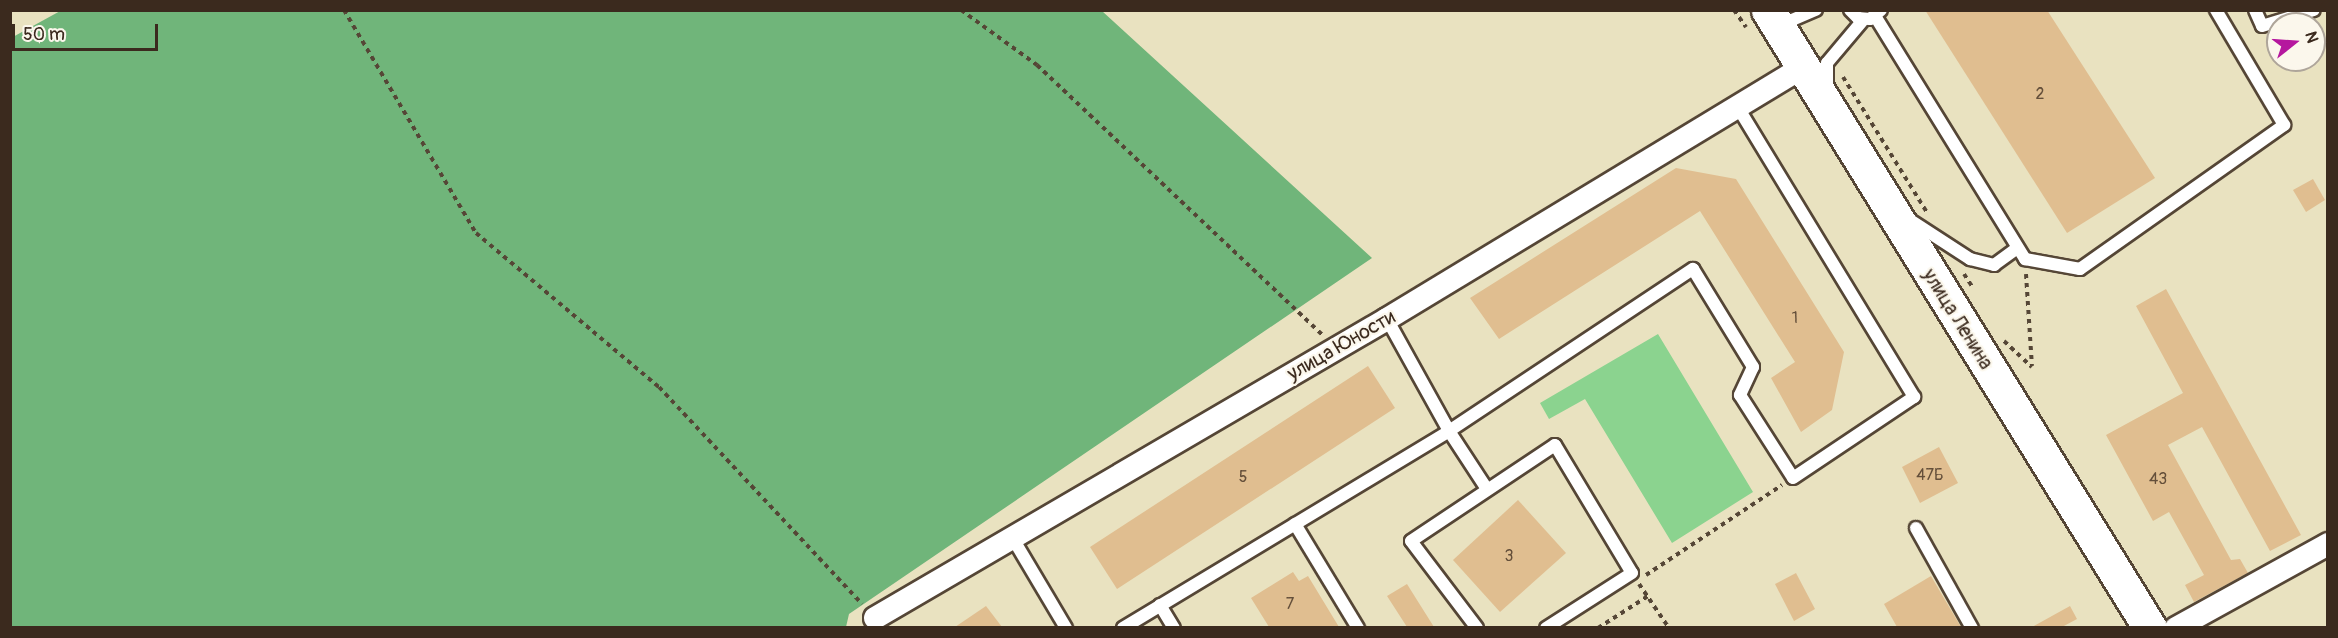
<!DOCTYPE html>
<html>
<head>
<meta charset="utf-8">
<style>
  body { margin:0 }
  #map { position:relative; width:2338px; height:638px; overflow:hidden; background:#e9e2c0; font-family:Pangolin,sans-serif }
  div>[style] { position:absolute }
  .green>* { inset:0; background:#8bd38f }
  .forest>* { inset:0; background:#70b57a }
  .building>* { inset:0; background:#e0be90 }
  .path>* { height:4px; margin-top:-2px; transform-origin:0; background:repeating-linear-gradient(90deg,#554636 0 4.5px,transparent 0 9px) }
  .roads { filter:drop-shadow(2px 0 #554636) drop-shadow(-2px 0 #554636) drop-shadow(0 2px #554636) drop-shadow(0 -2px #554636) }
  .lane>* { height:12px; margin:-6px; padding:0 6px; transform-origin:6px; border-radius:6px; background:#fff }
  .street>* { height:22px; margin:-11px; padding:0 11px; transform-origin:11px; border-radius:11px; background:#fff }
  .secondary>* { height:33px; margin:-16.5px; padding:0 16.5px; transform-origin:16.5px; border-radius:16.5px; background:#fff }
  span { translate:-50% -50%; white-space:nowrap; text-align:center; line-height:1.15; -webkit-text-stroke:4.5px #fbf7ec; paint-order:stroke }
  .number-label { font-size:16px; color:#644f3a }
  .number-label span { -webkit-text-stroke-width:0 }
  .street-label { font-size:20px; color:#3b2a1e }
  .frame { position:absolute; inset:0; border:12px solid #3b2a1e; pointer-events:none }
  .north { position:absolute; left:2266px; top:12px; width:60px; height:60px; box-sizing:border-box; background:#fbf7ec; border:2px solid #aea59a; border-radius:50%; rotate:73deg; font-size:16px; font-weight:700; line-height:24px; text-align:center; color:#3b2a1e }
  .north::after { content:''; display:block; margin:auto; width:21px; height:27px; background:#b5179e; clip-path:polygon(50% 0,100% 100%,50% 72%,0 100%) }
  .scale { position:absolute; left:12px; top:24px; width:146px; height:27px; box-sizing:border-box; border:3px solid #3b2a1e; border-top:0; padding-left:8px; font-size:18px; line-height:21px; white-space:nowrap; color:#3b2a1e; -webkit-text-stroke:4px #fbf7ec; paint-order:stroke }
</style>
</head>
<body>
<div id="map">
  <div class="green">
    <div style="clip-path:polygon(1658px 334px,1753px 492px,1672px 543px,1585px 399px,1549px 419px,1540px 403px)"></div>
  </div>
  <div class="forest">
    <div style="clip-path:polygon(62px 10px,1102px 11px,1372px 258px,849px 614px,846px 627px,11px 627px,11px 38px)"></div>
  </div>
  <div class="building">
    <div style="clip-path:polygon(1925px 10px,2047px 10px,2155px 178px,2067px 233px)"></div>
    <div style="clip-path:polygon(1676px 168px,1736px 179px,1844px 352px,1832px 410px,1801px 432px,1771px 378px,1795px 362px,1700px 211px,1499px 339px,1470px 298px)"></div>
    <div style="clip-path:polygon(2313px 179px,2325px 200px,2306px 212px,2293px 190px)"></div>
    <div style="clip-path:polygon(2166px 289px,2301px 535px,2270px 551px,2202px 427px,2168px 445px,2231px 560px,2240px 559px,2248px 573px,2194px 602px,2185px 585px,2204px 575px,2169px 512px,2153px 521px,2106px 435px,2183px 393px,2136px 306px)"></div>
    <div style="clip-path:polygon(1368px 366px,1395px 408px,1117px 589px,1090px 547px)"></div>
    <div style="clip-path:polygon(1939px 447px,1958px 483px,1920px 503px,1902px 467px)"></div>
    <div style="clip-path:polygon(1518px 500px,1566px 553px,1500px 612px,1453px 560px)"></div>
    <div style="clip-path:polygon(1293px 572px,1299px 581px,1308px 576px,1339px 627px,1269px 627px,1251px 598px)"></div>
    <div style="clip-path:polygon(1796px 573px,1815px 609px,1794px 621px,1775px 584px)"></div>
    <div style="clip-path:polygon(1931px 576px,1961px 627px,1897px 627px,1884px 604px)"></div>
    <div style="clip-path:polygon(1407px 584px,1417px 600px,1434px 627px,1407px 627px,1387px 596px)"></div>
    <div style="clip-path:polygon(986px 606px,1002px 627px,955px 627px)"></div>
    <div style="clip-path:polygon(2070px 606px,2077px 619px,2062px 627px,2032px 627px)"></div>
  </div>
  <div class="path">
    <div style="left:344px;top:10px;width:259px;rotate:59.4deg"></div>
    <div style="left:476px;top:233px;width:239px;rotate:40.1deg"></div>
    <div style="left:659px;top:387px;width:297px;rotate:46.9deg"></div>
    <div style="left:961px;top:10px;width:94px;rotate:35.9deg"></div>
    <div style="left:1037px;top:65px;width:393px;rotate:43.4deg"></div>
    <div style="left:1734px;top:10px;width:21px;rotate:55deg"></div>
    <div style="left:1843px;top:77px;width:158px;rotate:58.2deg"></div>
    <div style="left:1964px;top:274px;width:17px;rotate:57deg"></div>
    <div style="left:2026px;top:274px;width:92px;rotate:86.3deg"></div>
    <div style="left:2004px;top:341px;width:38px;rotate:43deg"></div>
    <div style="left:1646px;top:575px;width:163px;rotate:-33.5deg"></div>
    <div style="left:1639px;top:584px;width:53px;rotate:55.7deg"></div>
    <div style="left:1598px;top:628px;width:59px;rotate:-32.6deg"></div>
  </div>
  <div class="roads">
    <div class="lane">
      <div style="left:1850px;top:10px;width:11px;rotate:45deg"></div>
      <div style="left:1858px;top:18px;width:12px;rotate:5deg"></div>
      <div style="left:1870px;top:19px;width:14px;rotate:-39deg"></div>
      <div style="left:2255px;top:10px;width:17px;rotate:66deg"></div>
      <div style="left:2262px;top:26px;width:54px;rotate:-17.1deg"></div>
      <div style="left:1875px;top:16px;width:286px;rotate:58.3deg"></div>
      <div style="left:2025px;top:259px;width:56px;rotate:10.3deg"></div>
      <div style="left:2080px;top:269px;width:250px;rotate:-35.2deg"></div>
      <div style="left:2284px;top:125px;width:134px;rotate:-120.6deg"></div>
      <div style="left:1777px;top:20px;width:15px"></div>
      <div style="left:1792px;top:20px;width:26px;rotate:-23deg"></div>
      <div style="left:1827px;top:89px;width:26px;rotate:-90deg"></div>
      <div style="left:1827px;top:63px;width:57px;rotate:-49.9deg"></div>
      <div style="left:1910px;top:220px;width:72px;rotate:33deg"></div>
      <div style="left:1970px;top:259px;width:25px;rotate:14deg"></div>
      <div style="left:1994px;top:265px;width:29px;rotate:-36deg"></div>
      <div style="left:1387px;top:319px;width:128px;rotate:61deg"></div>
      <div style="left:1449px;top:431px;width:69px;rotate:56.8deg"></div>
      <div style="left:1295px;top:524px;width:122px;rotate:58.8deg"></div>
      <div style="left:1916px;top:528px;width:115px;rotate:60.8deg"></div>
      <div style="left:1012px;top:537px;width:106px;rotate:59.3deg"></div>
      <div style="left:1160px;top:605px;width:27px;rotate:59deg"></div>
      <div style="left:1123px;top:628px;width:381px;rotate:-31.1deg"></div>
      <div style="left:1449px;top:431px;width:293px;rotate:-33.6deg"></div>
      <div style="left:1693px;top:269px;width:115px;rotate:58.5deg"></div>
      <div style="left:1753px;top:367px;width:31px;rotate:115deg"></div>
      <div style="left:1740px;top:395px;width:98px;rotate:57.4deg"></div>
      <div style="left:1793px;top:478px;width:146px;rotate:-33.8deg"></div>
      <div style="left:1914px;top:397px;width:341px;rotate:-121.3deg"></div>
      <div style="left:1477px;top:628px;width:109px;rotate:-127.2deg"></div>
      <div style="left:1411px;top:541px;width:173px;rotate:-33.7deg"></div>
      <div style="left:1555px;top:445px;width:149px;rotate:59deg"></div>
      <div style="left:1632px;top:573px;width:102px;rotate:147.4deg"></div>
    </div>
    <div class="street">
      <div style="left:875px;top:618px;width:593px;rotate:-30.28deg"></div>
      <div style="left:1387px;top:319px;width:488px;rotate:-31.2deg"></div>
      <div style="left:2176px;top:628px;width:174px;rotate:-28.9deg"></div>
    </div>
    <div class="secondary">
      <div style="left:1768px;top:10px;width:727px;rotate:58.28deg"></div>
    </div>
  </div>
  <div class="number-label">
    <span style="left:2040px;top:94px">2</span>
    <span style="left:1795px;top:318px">1</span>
    <span style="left:1930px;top:475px">47Б</span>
    <span style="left:1243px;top:477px">5</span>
    <span style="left:2158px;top:479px">43</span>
    <span style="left:1509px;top:556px">3</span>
    <span style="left:1290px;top:604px">7</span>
  </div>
  <div class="street-label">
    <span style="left:1958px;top:319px;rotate:58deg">улица Ленина</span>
    <span style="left:1341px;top:345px;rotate:-30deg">улица Юности</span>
  </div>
  <div class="frame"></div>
  <div class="north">N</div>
  <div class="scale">50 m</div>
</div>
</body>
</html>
